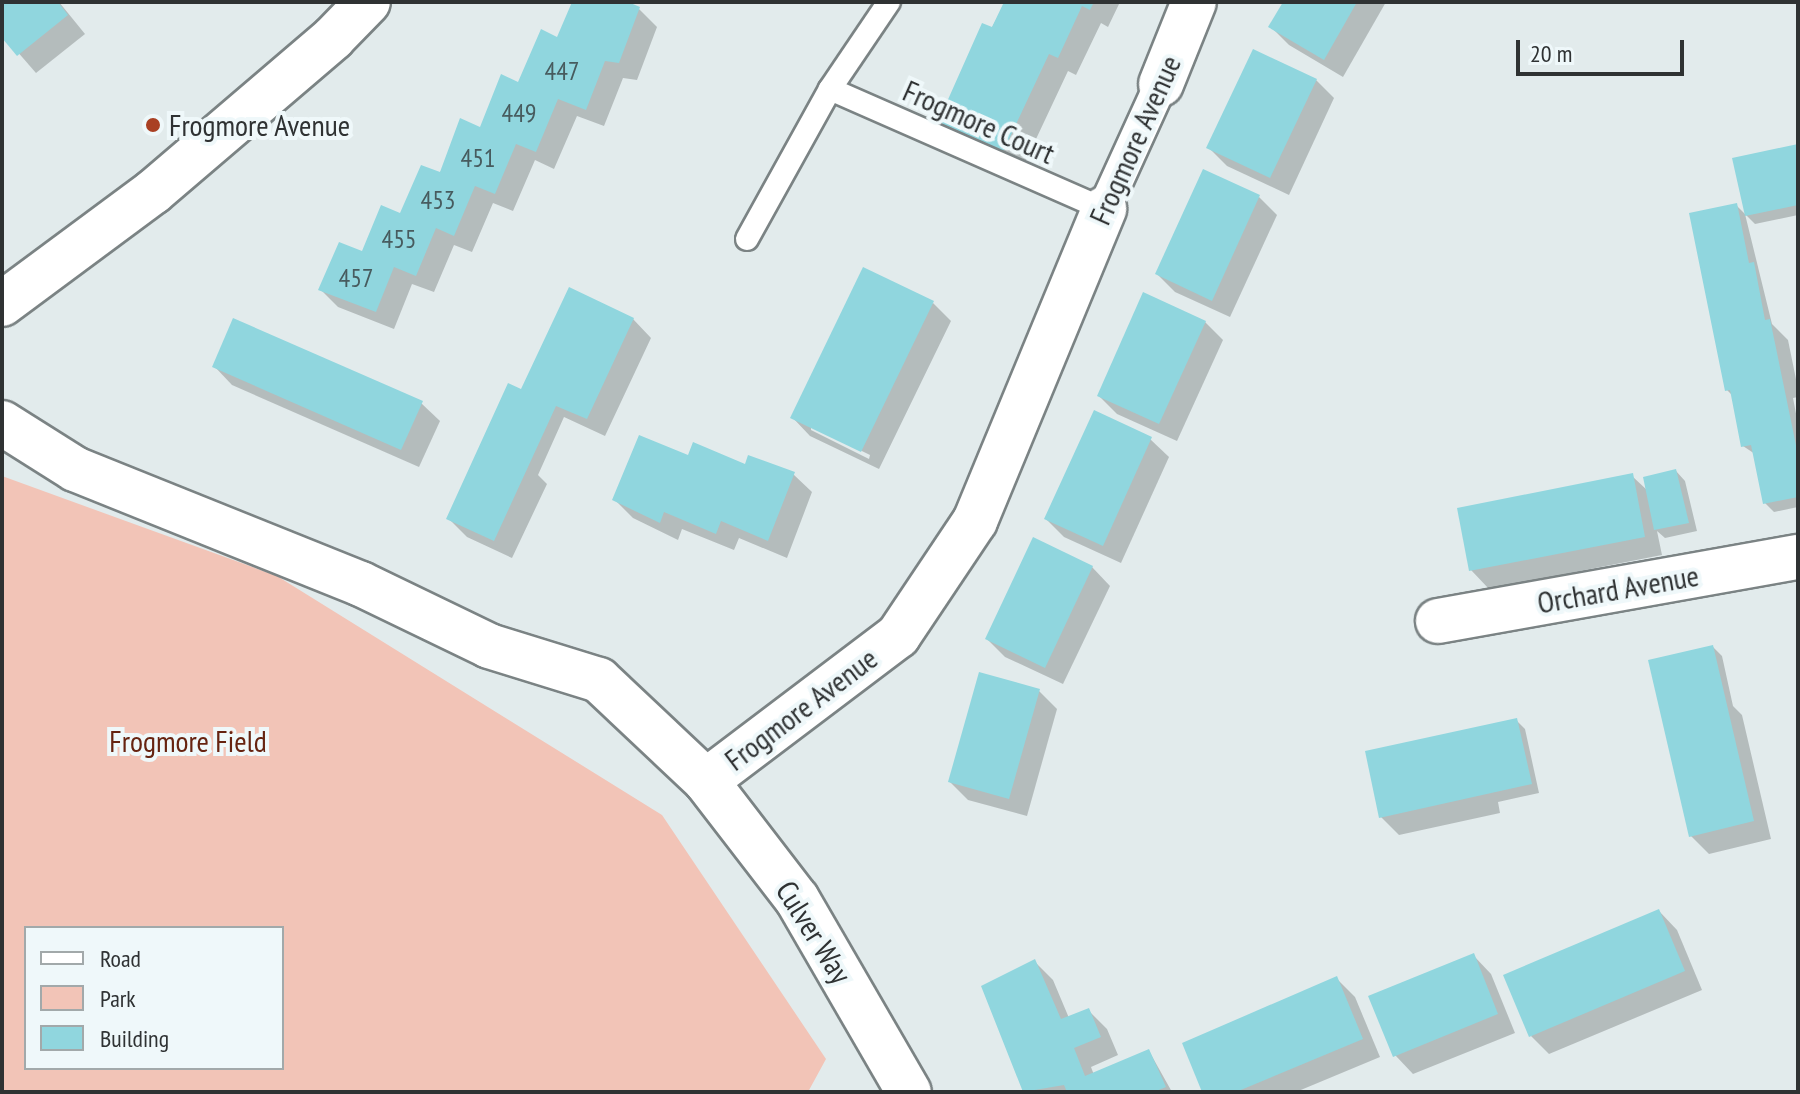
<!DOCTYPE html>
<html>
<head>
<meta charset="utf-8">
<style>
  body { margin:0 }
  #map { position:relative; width:1800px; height:1094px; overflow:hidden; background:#e2ebec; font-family:"PT Sans Narrow",sans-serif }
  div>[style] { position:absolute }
  .green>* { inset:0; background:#f2c4b7 }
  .shadow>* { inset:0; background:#0003 }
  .building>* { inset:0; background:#90d6de }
  .roads { filter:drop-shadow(2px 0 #7b8384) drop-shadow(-2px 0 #7b8384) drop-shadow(0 2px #7b8384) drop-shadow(0 -2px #7b8384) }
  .service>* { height:22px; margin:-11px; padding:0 11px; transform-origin:11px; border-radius:11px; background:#fff }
  .pedestrian>* { height:32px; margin:-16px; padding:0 16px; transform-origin:16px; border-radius:16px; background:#fff }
  .minor>* { height:44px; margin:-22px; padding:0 22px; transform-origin:22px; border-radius:22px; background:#fff }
  .dots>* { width:22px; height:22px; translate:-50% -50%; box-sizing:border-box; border:4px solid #eff8fa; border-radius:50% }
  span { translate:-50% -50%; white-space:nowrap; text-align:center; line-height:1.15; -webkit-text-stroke:8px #eff8fa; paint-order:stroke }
  .number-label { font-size:26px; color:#475b5e }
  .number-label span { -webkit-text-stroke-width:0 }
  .street-label { font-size:30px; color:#2f3233 }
  .poi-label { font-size:30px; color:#2f3233 }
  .left { translate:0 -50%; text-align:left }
  .park-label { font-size:30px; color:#662310 }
  .frame { position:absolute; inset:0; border:4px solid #2f3233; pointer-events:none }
  .legend { position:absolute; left:24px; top:926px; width:260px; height:144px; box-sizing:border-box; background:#eff8fa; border:2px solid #a2a9aa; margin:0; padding:10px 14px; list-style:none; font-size:24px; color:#2f3233 }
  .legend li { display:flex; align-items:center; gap:16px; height:40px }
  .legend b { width:40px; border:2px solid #a2a9aa }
  .scale { position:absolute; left:1516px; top:40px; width:168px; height:36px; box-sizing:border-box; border:4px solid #2f3233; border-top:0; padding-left:10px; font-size:24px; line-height:28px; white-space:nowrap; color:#2f3233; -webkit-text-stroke:6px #eff8fa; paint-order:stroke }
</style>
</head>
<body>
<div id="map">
  <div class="green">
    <div style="clip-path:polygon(evenodd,2px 476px,277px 576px,662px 815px,826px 1059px,808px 1092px,2px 1092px,2px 476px,26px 928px,282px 928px,282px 1068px,26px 1068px,26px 928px)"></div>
  </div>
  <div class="shadow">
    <div style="clip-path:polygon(2px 2px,59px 2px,85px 34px,36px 73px,2px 34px)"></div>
    <div style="clip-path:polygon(574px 2px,622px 2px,639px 9px,657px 27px,637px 80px,623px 78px,604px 126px,577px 116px,554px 169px,535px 160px,513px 211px,493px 203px,472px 252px,454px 245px,434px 292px,412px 284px,394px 329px,338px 307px,320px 289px,363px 253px,481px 129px,558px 39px)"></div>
    <div style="clip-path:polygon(1006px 2px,1120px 2px,1108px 27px,1101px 23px,1076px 75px,1068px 71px,1021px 171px,958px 139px,940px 121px)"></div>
    <div style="clip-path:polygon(1285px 2px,1386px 2px,1343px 77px,1289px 45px,1271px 27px)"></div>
    <div style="clip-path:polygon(1316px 80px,1334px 98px,1289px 195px,1227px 166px,1209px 148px)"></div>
    <div style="clip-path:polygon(1798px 146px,1798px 215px,1755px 224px,1746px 215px)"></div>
    <div style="clip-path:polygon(1259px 197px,1277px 215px,1230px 317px,1175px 292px,1157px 274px)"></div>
    <div style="clip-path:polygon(1736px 205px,1745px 214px,1772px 324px,1788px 340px,1798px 389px,1798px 397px,1793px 398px,1798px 424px,1798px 507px,1774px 512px,1765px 503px,1755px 454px,1743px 446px,1733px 396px,1727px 390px)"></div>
    <div style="clip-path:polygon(evenodd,933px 303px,951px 321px,879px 469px,810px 436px,792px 417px,933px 303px,811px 426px,870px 455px,869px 459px,811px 430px,811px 426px)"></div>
    <div style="clip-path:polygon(633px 319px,651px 338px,605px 436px,564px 417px,538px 475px,547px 484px,512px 558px,467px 537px,449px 519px)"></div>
    <div style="clip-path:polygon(1205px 322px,1223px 340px,1177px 441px,1117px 414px,1099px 396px)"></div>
    <div style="clip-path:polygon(214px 366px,421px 403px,440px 421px,419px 467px,232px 385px)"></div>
    <div style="clip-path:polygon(1150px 439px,1169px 457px,1121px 563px,1064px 537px,1046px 519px)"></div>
    <div style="clip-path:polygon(689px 458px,793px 474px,812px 492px,787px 558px,739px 538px,734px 550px,682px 529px,678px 540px,633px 518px,615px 500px)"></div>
    <div style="clip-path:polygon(1676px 471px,1685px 481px,1697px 531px,1665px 538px,1657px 531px,1662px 555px,1489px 589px,1471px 570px,1632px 476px,1648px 491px)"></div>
    <div style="clip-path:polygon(1092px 567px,1110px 586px,1063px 684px,1005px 657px,987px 639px)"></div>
    <div style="clip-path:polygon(1713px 647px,1722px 656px,1733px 706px,1742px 715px,1771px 839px,1709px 854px,1691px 836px)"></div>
    <div style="clip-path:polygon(1039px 691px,1057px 709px,1027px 816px,968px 800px,950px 782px)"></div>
    <div style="clip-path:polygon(1516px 720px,1525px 729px,1539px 793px,1498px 802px,1500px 813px,1399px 835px,1381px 817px)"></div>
    <div style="clip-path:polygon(1659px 911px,1677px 930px,1702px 990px,1549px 1054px,1531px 1036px)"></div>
    <div style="clip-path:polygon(1473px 955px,1491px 974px,1515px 1033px,1413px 1074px,1395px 1055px)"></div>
    <div style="clip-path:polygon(1035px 962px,1053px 980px,1069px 1018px,1089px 1011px,1107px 1029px,1118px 1055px,1091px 1067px,1094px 1075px,1149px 1051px,1172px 1092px,1026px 1092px,983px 987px)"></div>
    <div style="clip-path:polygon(1337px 979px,1355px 997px,1380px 1057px,1296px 1092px,1204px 1092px)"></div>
  </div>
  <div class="building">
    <div style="clip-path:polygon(2px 2px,58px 2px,68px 15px,17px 56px,2px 38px)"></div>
    <div style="clip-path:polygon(572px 2px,628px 2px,640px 7px,619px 63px,605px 61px,586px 110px,558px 99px,536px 152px,516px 144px,495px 194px,475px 186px,454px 236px,436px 228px,416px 276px,394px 267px,376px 312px,318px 290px,339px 242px,362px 251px,381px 205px,400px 213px,421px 165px,440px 172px,460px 118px,480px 127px,501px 74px,518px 82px,541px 29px,557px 37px)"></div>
    <div style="clip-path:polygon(1004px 2px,1094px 2px,1090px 10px,1082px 6px,1058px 58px,1049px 54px,1002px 154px,938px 122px,982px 23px,992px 27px)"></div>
    <div style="clip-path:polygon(1283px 2px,1357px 2px,1324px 60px,1268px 27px)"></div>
    <div style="clip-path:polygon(1253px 49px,1317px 79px,1270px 178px,1206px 148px)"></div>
    <div style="clip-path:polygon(1798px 144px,1798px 205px,1745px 216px,1732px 158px)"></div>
    <div style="clip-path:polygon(1203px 169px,1260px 195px,1212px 301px,1155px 274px)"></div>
    <div style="clip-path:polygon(1737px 203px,1749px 263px,1754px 262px,1765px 320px,1770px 319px,1798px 455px,1798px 497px,1763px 504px,1751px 445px,1741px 447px,1730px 390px,1725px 391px,1689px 213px)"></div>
    <div style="clip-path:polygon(863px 267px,934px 301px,861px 452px,790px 418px)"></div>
    <div style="clip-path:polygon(569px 287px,634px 318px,587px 419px,556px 406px,494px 541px,446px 519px,508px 383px,521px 389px)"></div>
    <div style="clip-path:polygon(1143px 292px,1206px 321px,1159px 424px,1097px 396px)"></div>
    <div style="clip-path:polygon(233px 318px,423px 401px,401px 450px,212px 367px)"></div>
    <div style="clip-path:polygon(1094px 410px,1152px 437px,1103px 546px,1044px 519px)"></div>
    <div style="clip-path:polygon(639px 435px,688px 455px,693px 442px,745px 464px,748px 455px,795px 472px,768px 541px,721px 521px,716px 534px,664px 512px,660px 523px,612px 500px)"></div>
    <div style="clip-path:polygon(1676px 469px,1689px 523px,1654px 530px,1643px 477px)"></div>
    <div style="clip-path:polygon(1633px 473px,1645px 537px,1469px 571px,1457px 508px)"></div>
    <div style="clip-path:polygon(1033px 537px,1093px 566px,1045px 668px,985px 639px)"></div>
    <div style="clip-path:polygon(1713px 645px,1754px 821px,1689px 837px,1648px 660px)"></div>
    <div style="clip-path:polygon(979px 672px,1040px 689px,1009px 799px,948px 782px)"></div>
    <div style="clip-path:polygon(1517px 718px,1532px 784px,1379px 818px,1365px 751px)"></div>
    <div style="clip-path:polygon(1659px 909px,1685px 971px,1529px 1037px,1503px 975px)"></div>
    <div style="clip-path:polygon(1474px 953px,1498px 1014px,1393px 1057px,1368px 996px)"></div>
    <div style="clip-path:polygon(1035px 959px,1061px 1019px,1089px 1008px,1101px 1037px,1074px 1048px,1085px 1076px,1149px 1049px,1166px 1087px,1154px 1092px,1067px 1092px,1064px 1085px,1023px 1092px,981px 986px)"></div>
    <div style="clip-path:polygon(1337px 976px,1363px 1039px,1236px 1092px,1202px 1092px,1182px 1043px)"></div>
  </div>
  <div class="roads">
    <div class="service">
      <div style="left:830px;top:89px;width:299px;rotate:23.7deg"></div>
      <div style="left:747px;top:239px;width:171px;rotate:-61deg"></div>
      <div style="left:830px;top:89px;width:105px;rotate:-55.9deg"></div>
    </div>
    <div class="pedestrian">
      <div style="left:1104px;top:209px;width:137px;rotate:-65.5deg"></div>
    </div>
    <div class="minor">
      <div style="left:1161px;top:84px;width:88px;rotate:-68.1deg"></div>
      <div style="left:2px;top:304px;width:188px;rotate:-36.6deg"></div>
      <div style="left:153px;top:192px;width:237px;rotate:-40.5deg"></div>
      <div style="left:333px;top:38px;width:50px;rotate:-45.8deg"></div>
      <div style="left:2px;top:423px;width:86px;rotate:32.2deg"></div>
      <div style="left:75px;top:469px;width:308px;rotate:21.9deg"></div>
      <div style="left:361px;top:584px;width:142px;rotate:25.8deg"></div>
      <div style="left:489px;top:646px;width:115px;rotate:17.2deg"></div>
      <div style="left:599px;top:680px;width:147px;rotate:43.3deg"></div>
      <div style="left:706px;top:781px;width:149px;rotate:52.4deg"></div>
      <div style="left:797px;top:899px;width:223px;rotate:59.9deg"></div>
      <div style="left:1438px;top:621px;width:366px;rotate:-10.1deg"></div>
      <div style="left:706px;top:781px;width:241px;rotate:-37.1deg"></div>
      <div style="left:898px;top:636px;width:138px;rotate:-56.2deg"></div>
      <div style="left:975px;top:521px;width:338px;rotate:-67.5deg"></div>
    </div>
  </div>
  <div class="dots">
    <div style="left:153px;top:125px;background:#a94023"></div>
  </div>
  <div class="number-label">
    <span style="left:562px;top:71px">447</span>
    <span style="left:519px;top:113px">449</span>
    <span style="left:478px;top:158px">451</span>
    <span style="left:438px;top:200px">453</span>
    <span style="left:399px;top:239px">455</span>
    <span style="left:356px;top:278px">457</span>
  </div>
  <div class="street-label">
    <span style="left:979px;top:122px;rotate:24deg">Frogmore Court</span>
    <span style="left:1135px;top:140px;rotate:-66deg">Frogmore Avenue</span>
    <span style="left:1618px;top:589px;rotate:-10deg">Orchard Avenue</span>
    <span style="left:801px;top:709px;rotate:-37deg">Frogmore Avenue</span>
    <span style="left:814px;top:932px;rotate:58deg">Culver Way</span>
  </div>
  <div class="poi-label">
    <span class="left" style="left:169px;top:125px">Frogmore Avenue</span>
  </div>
  <div class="park-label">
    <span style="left:188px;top:741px">Frogmore Field</span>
  </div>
  <div class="frame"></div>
  <ul class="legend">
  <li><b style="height:10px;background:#fff"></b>Road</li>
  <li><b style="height:22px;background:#f2c4b7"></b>Park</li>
  <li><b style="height:22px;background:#90d6de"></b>Building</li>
  </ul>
  <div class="scale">20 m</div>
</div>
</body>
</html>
